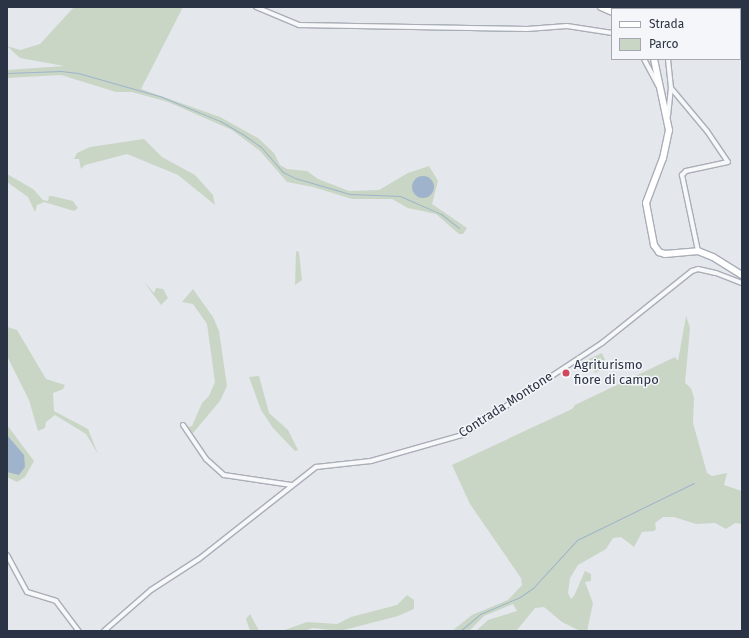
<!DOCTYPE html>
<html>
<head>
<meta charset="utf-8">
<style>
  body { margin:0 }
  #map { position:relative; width:749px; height:638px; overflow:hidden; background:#e4e7ec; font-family:"Fira Sans",sans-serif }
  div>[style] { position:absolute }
  .green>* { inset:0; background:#c9d6c5 }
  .water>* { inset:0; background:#9fb4cc }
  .round { border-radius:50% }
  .stream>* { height:1px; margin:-0.5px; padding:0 0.5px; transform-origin:0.5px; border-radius:0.5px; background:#9fb4cc }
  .roads { filter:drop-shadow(1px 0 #a9aeb7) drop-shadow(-1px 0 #a9aeb7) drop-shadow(0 1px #a9aeb7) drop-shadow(0 -1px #a9aeb7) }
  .street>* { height:4px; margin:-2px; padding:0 2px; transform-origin:2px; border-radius:2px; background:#f7f8fa }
  .secondary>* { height:6px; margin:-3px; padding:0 3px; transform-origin:3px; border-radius:3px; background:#fff }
  .dots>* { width:11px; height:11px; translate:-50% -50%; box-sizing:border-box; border:2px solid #f4f6f9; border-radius:50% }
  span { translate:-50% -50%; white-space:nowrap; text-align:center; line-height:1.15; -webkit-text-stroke:3px #f4f6f9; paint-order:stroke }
  .poi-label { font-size:13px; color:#2b3445 }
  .left { translate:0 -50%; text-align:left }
  .street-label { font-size:13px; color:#2b3445 }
  .frame { position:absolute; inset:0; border:8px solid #2b3445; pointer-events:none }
  .legend { position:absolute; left:611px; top:8px; width:130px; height:52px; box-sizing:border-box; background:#f4f6f9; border:1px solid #a4a8b1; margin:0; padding:5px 7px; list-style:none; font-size:12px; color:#2b3445 }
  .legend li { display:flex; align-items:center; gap:8px; height:20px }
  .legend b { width:20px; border:1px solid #a4a8b1 }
</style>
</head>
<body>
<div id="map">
  <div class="green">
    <div style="clip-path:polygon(74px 7px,183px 7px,141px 89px,220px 117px,258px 138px,274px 153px,280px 165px,287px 169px,307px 171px,318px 179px,349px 191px,379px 190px,408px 173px,429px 166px,438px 181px,432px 204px,467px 228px,463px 234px,459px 234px,436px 214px,408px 208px,392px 199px,352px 199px,313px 187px,287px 182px,260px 151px,232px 130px,168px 102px,132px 92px,116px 92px,61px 75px,7px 78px,7px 70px,64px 66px,20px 58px,7px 46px,20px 50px,40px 44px)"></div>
    <div style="clip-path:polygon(144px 139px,162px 157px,195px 175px,213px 195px,215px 205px,178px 175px,127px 154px,85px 165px,81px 169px,79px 159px,74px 159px,77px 153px,90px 147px)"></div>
    <div style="clip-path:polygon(7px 174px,33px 189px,43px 200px,48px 201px,49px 196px,52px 196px,73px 201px,78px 208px,74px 211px,44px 202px,37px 205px,35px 212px,28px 197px,7px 182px)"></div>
    <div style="clip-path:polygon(296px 251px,299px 252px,302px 280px,295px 285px)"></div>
    <div style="clip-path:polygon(144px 282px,154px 293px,156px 288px,163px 289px,168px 298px,161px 305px)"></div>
    <div style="clip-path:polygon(193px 289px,213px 317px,219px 331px,227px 386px,220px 401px,193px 433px,193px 437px,208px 460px,185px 428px,192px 426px,202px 403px,209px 396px,215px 382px,207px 324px,193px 304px,182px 302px)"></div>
    <div style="clip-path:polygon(686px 316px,690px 328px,685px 383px,691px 388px,694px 398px,693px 423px,707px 473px,712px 476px,727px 473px,724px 485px,742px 491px,742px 524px,735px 523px,726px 529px,715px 523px,696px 524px,674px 517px,663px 517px,655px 523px,656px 529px,654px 531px,642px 532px,634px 547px,621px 537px,613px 538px,606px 549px,578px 565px,570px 578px,568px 593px,571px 599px,574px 596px,585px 571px,591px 574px,591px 581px,585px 582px,593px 603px,587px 631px,580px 631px,562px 622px,544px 607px,535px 608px,517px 630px,476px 631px,488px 620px,517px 611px,513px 604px,484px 616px,469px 631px,452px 631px,472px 615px,508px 600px,522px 585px,521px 578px,470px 504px,452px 465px,572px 409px,575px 405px,675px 357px,678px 361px)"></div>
    <div style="clip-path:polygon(7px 327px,17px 330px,46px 379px,65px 385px,63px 389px,53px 393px,54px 411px,88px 429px,98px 454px,86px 434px,55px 415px,46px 422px,45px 428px,38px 431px,29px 400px,7px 356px)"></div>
    <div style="clip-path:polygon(602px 353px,608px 366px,595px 373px,587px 360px)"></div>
    <div style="clip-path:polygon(259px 376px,269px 413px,288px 430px,298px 450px,295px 451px,273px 428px,261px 410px,249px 377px)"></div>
    <div style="clip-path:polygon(7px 425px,34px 461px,25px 477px,17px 482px,7px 477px)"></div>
    <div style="clip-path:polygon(407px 595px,414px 600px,414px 609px,398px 616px,340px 631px,313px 628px,304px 631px,282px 631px,307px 622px,337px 624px,351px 617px,397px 605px)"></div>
    <div style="clip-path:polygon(250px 614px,258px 629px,260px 631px,250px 631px,246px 619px)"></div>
  </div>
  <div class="water">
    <div class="round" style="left:412px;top:176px;width:22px;height:22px"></div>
    <div style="clip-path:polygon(7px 435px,24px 455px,25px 467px,19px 475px,7px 472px)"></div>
  </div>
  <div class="stream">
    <div style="left:7px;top:73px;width:54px;rotate:-2.1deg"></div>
    <div style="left:61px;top:71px;width:17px;rotate:7deg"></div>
    <div style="left:78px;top:73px;width:87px;rotate:15.9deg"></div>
    <div style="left:162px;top:97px;width:63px;rotate:22.5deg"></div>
    <div style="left:220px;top:121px;width:24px;rotate:30deg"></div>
    <div style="left:241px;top:133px;width:24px;rotate:35deg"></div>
    <div style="left:261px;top:147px;width:33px;rotate:49deg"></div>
    <div style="left:283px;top:172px;width:13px;rotate:27deg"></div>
    <div style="left:295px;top:178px;width:57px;rotate:16.2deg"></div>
    <div style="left:350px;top:194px;width:50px;rotate:2.3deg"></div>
    <div style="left:400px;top:196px;width:45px;rotate:23.7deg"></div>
    <div style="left:441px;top:214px;width:23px;rotate:38deg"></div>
    <div style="left:460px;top:631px;width:26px;rotate:-40deg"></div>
    <div style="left:480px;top:614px;width:43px;rotate:-23deg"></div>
    <div style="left:520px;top:597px;width:16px;rotate:-35deg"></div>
    <div style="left:533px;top:588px;width:65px;rotate:-47.5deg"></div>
    <div style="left:577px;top:540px;width:130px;rotate:-26deg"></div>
  </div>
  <div class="roads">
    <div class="street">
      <div style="left:256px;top:7px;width:47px;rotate:22.7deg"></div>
      <div style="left:299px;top:25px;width:228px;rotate:1deg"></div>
      <div style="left:527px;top:29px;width:40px;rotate:-4.3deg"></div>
      <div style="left:567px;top:26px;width:46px;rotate:8.8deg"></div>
      <div style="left:650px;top:7px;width:2px;rotate:63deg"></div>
      <div style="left:644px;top:59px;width:30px;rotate:62deg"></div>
      <div style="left:671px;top:88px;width:56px;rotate:50.1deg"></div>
      <div style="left:707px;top:131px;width:37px;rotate:56deg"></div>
      <div style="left:728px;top:162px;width:43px;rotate:167.9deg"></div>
      <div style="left:686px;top:171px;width:6px;rotate:135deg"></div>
      <div style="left:682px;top:175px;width:78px;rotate:78.1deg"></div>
      <div style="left:668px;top:116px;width:28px;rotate:-84deg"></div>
      <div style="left:671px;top:88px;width:29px;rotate:-96deg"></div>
      <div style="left:183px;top:425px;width:41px;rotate:55.9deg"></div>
      <div style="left:206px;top:459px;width:24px;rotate:42deg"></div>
      <div style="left:224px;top:475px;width:68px;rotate:8.5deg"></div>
      <div style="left:7px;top:555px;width:42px;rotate:61.6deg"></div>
      <div style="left:27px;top:592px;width:30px;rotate:17deg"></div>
      <div style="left:56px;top:601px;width:38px;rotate:53deg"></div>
      <div style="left:104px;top:631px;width:62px;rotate:-41.1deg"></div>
      <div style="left:151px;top:590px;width:57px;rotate:-32.9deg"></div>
      <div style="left:199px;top:559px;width:149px;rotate:-38.2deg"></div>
      <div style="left:316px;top:467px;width:55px;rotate:-6.2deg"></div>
      <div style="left:371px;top:461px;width:95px;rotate:-15.9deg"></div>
      <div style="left:462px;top:435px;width:168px;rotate:-33.3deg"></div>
      <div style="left:602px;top:343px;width:115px;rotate:-38.7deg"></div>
      <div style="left:692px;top:271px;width:6px;rotate:-18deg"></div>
      <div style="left:698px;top:269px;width:18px;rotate:13deg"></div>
      <div style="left:716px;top:273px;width:28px;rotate:21deg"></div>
    </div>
    <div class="secondary">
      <div style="left:601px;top:7px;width:12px;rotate:24deg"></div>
      <div style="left:654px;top:59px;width:73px;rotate:78.1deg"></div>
      <div style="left:669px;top:130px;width:29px;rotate:102deg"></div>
      <div style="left:663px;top:158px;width:48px;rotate:110.7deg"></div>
      <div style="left:646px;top:203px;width:43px;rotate:79.2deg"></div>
      <div style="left:654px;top:245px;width:9px;rotate:54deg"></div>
      <div style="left:659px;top:252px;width:6px;rotate:18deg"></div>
      <div style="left:665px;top:254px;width:33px;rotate:-5deg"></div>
      <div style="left:698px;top:251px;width:16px;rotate:22deg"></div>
      <div style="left:713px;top:257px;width:34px;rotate:32deg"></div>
    </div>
  </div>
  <div class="dots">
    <div style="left:566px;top:373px;background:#d1495b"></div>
  </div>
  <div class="poi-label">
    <span class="left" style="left:574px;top:373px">Agriturismo<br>fiore di campo</span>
  </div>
  <div class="street-label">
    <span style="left:506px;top:405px;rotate:-33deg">Contrada Montone</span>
  </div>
  <div class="frame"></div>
  <ul class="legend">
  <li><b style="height:5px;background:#fff"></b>Strada</li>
  <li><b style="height:11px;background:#c9d6c5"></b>Parco</li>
  </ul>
</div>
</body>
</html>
